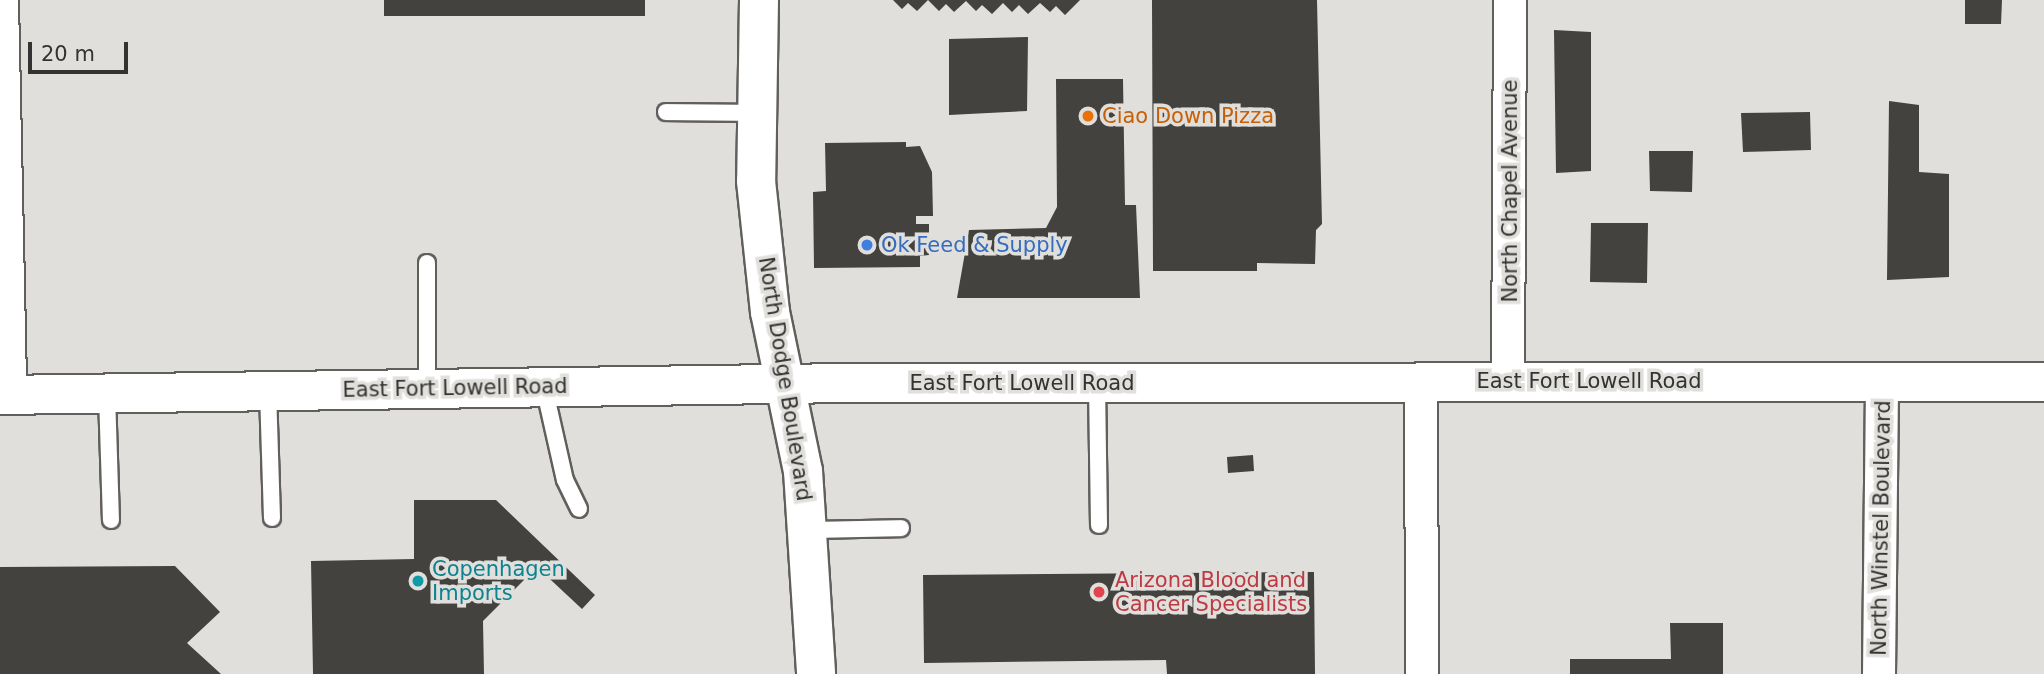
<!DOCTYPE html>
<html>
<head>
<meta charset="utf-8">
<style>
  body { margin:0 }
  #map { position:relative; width:2044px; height:674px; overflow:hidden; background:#e1dfdc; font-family:"DejaVu Sans",sans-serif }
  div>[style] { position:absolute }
  .building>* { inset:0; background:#43423f }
  .roads { filter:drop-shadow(2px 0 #615f5c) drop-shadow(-2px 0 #615f5c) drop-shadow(0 2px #615f5c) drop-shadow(0 -2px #615f5c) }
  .lane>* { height:16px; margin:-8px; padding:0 8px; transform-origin:8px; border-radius:8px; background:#fff }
  .street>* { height:32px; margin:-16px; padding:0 16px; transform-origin:16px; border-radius:16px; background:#fff }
  .secondary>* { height:38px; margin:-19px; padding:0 19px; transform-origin:19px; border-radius:19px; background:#fff }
  .dots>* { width:19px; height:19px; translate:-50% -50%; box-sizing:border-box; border:4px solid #e1dfdc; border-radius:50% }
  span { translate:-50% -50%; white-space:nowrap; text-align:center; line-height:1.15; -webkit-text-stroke:7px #e1dfdc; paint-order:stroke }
  .food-label { font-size:21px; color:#c56008 }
  .left { translate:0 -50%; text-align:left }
  .street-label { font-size:21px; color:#333331 }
  .shop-label { font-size:21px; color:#366cbe }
  .culture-label { font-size:21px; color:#0d838f }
  .health-label { font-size:21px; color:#be3a42 }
  .scale { position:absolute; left:28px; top:42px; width:100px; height:32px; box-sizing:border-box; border:4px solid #333331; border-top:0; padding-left:9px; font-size:21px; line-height:24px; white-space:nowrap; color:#333331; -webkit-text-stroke:5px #e1dfdc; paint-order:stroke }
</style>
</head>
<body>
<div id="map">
  <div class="building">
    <div style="clip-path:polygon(384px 0,645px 0,645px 16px,384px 16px)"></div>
    <div style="clip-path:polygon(893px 0,1080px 0,1065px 15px,1056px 6px,1050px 12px,1040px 3px,1028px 14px,1019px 5px,1012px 12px,1003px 3px,992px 14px,982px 5px,976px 11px,966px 1px,954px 12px,946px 4px,939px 11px,928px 0,917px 11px,908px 3px,902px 9px)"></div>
    <div style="clip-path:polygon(1152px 0,1317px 0,1322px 224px,1316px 230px,1315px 264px,1257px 263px,1257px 271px,1153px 271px)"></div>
    <div style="clip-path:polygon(1965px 0,2002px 0,2001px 24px,1965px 24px)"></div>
    <div style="clip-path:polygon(1554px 30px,1591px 32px,1591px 171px,1556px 173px)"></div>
    <div style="clip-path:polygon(1028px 37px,1027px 111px,949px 115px,949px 39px)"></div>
    <div style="clip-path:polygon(1056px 79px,1123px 79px,1125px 205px,1136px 205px,1140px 298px,957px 298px,969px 230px,1046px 228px,1057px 207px)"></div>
    <div style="clip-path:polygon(1889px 101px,1919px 105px,1919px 172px,1949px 174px,1949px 277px,1887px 280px)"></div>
    <div style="clip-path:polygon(1810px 112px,1811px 150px,1743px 152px,1741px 113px)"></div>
    <div style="clip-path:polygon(906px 142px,906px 147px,920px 146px,932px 172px,933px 216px,916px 216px,916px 224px,929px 224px,929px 255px,920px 256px,920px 267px,814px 268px,813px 192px,826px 191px,825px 143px)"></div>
    <div style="clip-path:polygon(1649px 151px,1693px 151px,1692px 192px,1650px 191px)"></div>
    <div style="clip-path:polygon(1591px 223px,1648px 223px,1647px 283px,1590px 282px)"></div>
    <div style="clip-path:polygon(1253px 455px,1254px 471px,1228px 473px,1227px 457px)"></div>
    <div style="clip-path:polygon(414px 500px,496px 500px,595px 595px,582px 609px,537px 567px,483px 621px,484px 674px,313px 674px,311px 561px,414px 559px)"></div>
    <div style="clip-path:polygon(175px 566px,220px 612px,187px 643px,221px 674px,0 674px,0 567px)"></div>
    <div style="clip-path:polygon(1314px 572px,1315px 674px,1167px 674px,1166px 660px,924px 663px,923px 575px)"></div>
    <div style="clip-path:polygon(1670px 623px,1723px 623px,1723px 674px,1570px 674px,1570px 659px,1671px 659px)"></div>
  </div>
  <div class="roads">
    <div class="lane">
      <div style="left:666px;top:112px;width:91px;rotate:0.6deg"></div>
      <div style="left:1097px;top:383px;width:142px;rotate:89.2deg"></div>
      <div style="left:544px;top:387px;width:95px;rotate:77.3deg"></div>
      <div style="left:565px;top:480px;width:32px;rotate:64deg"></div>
      <div style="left:427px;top:389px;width:126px;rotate:-90deg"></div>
      <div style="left:268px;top:391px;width:127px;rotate:88.2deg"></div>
      <div style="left:107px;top:394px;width:126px;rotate:88.2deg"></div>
      <div style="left:808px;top:530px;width:93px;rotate:-1.2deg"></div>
    </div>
    <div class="street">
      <div style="left:2px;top:0;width:395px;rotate:88.8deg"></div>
      <div style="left:1421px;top:380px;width:294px;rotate:89.8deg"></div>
      <div style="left:1508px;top:381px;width:381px;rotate:-89.7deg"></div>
      <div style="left:1879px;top:674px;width:292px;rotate:-89.4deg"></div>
    </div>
    <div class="secondary">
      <div style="left:759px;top:0;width:181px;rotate:90.9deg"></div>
      <div style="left:756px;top:181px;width:132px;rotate:83.9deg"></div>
      <div style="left:770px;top:312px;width:162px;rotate:78.3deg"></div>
      <div style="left:803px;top:471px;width:203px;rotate:86.3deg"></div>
      <div style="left:0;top:395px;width:851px;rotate:-0.81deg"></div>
      <div style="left:851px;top:383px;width:1193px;rotate:-0.05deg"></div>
    </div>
  </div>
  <div class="dots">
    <div style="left:1088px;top:116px;background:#e8710a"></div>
    <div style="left:867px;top:245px;background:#3f7fe0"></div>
    <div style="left:418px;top:581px;background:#0f9aa8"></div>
    <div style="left:1099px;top:592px;background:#e0444e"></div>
  </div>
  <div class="food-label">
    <span class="left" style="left:1102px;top:116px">Ciao Down Pizza</span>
  </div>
  <div class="street-label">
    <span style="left:1510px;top:191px;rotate:-90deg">North Chapel Avenue</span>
    <span style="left:785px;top:379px;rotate:81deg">North Dodge Boulevard</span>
    <span style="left:1589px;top:381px">East Fort Lowell Road</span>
    <span style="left:1022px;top:383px">East Fort Lowell Road</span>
    <span style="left:455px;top:388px;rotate:-1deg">East Fort Lowell Road</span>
    <span style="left:1881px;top:528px;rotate:-89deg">North Winstel Boulevard</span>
  </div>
  <div class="shop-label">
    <span class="left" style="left:881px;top:245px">Ok Feed &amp; Supply</span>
  </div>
  <div class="culture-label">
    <span class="left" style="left:432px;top:581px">Copenhagen<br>Imports</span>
  </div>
  <div class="health-label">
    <span class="left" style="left:1115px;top:592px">Arizona Blood and<br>Cancer Specialists</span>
  </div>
  <div class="scale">20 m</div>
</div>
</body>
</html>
